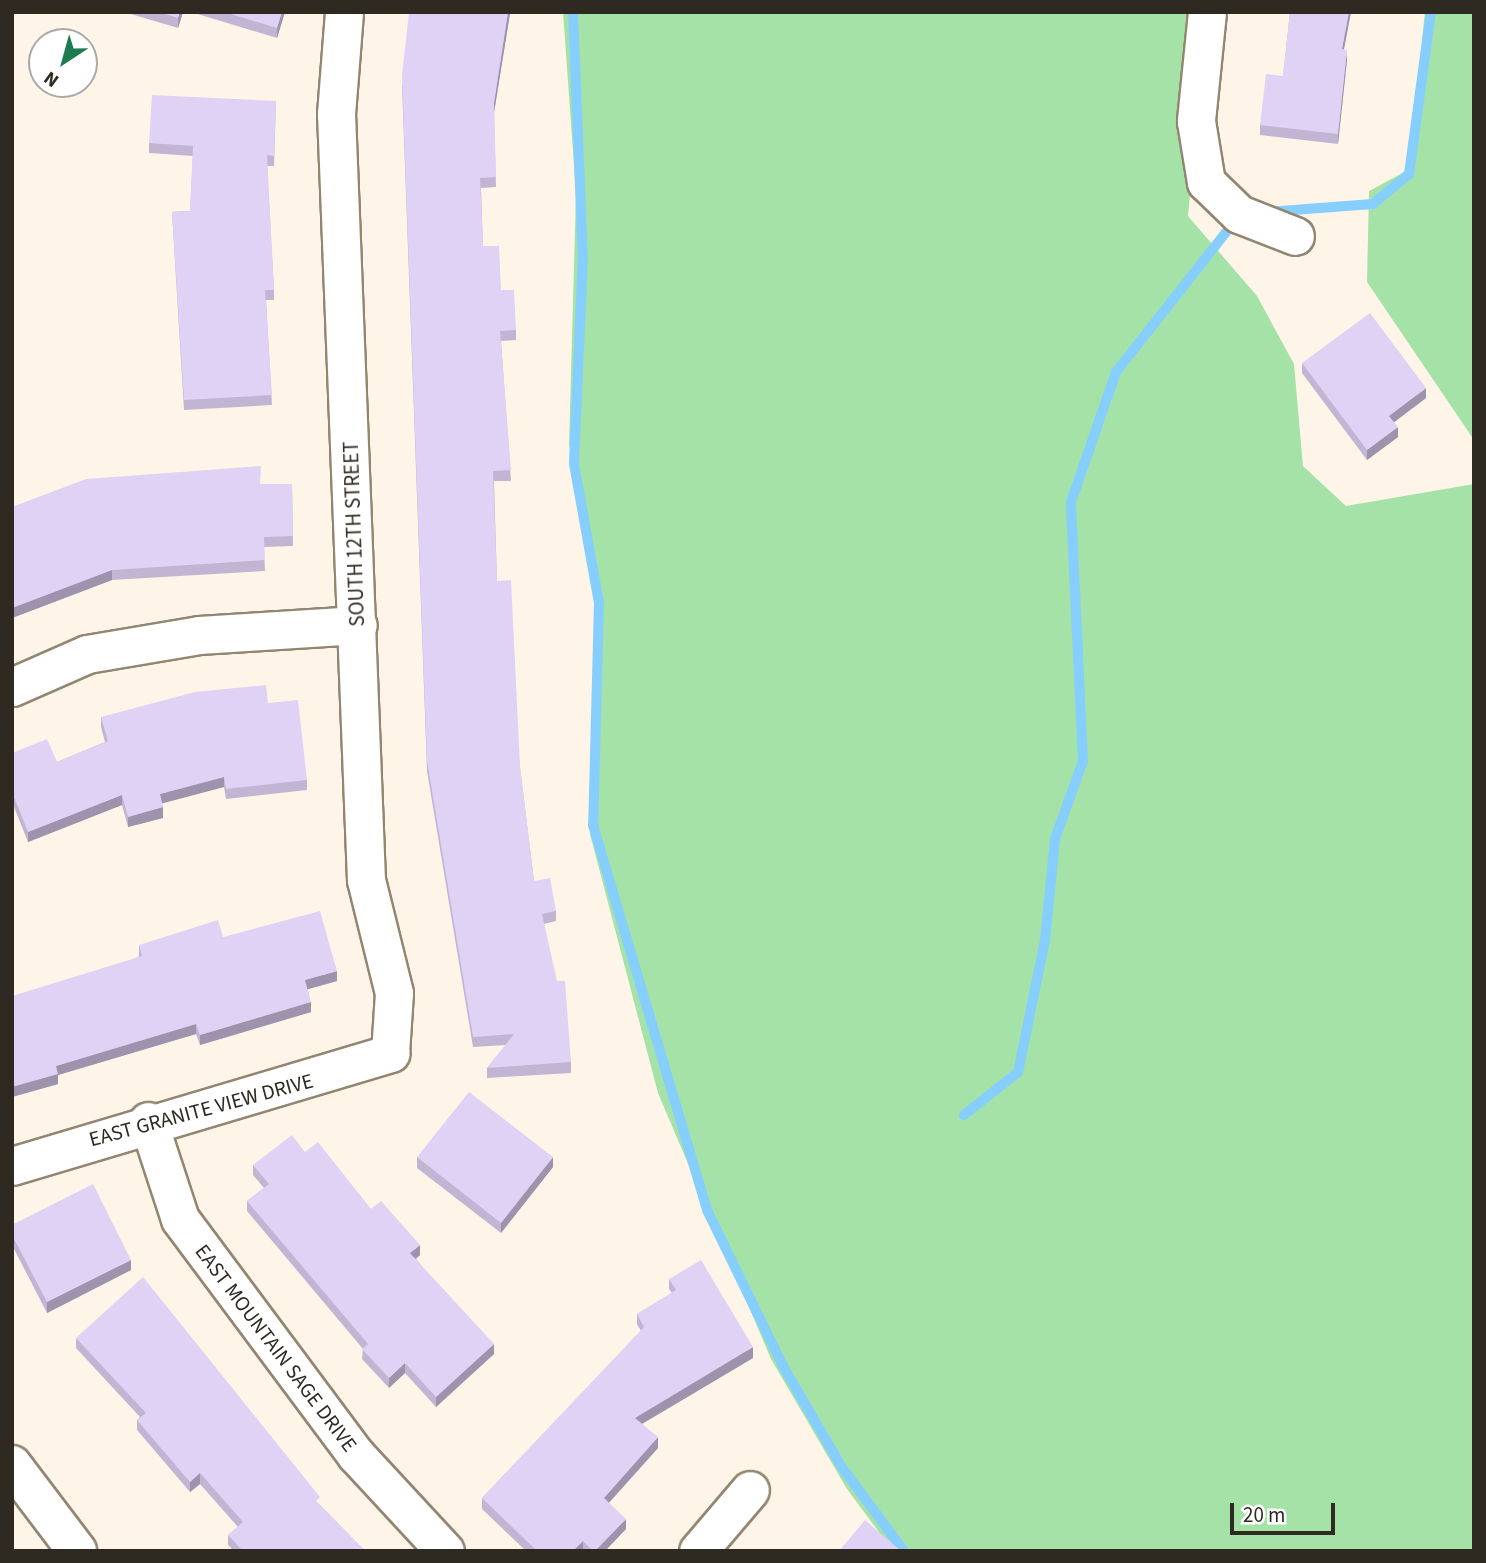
<!DOCTYPE html>
<html>
<head>
<meta charset="utf-8">
<style>
  body { margin:0 }
  #map { position:relative; width:1486px; height:1563px; overflow:hidden; background:#fef5e8; font-family:"Source Sans 3",sans-serif }
  div>[style] { position:absolute }
  .green>* { inset:0; background:#a5e2a8 }
  .stream>* { height:10px; margin:-5px; padding:0 5px; transform-origin:5px; border-radius:5px; background:#85cefe }
  .roads { filter:drop-shadow(2px 0 #928671) drop-shadow(-2px 0 #928671) drop-shadow(0 2px #928671) drop-shadow(0 -2px #928671) }
  .minor>* { height:37px; margin:-18.5px; padding:0 18.5px; transform-origin:18.5px; border-radius:18.5px; background:#fff }
  .tertiary>* { height:38px; margin:-19px; padding:0 19px; transform-origin:19px; border-radius:19px; background:#fff }
  .wall>* { inset:0; background:#c1b5d3 }
  .shaded-wall>* { inset:0; background:#9d93ac }
  .building>* { inset:0; background:#e0d2f5 }
  span { translate:-50% -50%; white-space:nowrap; text-align:center; line-height:1.15; -webkit-text-stroke:7px #fff; paint-order:stroke }
  .street-label { font-size:21px; color:#2e2921 }
  .frame { position:absolute; inset:0; border:14px solid #2e2921; pointer-events:none }
  .north { position:absolute; left:28px; top:28px; width:70px; height:70px; box-sizing:border-box; background:#fff; border:2px solid #aba9a6; border-radius:50%; rotate:216deg; font-size:19px; font-weight:700; line-height:28px; text-align:center; color:#2e2921 }
  .north::after { content:''; display:block; margin:auto; width:24px; height:32px; background:#1e7b50; clip-path:polygon(50% 0,100% 100%,50% 72%,0 100%) }
  .scale { position:absolute; left:1230px; top:1503px; width:105px; height:32px; box-sizing:border-box; border:4px solid #2e2921; border-top:0; padding-left:9px; font-size:21px; line-height:24px; white-space:nowrap; color:#2e2921; -webkit-text-stroke:5px #fff; paint-order:stroke }
</style>
</head>
<body>
<div id="map">
  <div class="green">
    <div style="clip-path:polygon(563px 12px,1207px 12px,1188px 216px,1257px 296px,1294px 364px,1303px 466px,1346px 506px,1474px 484px,1474px 1551px,893px 1551px,847px 1489px,771px 1359px,658px 1093px,590px 834px,596px 578px,569px 444px,576px 193px)"></div>
    <div style="clip-path:polygon(1425px 12px,1474px 12px,1474px 440px,1367px 282px,1369px 191px,1408px 170px)"></div>
  </div>
  <div class="stream">
    <div style="left:573px;top:12px;width:244px;rotate:87.7deg"></div>
    <div style="left:583px;top:256px;width:208px;rotate:92.5deg"></div>
    <div style="left:574px;top:464px;width:141px;rotate:79.8deg"></div>
    <div style="left:599px;top:603px;width:222px;rotate:91.5deg"></div>
    <div style="left:593px;top:825px;width:402px;rotate:73.5deg"></div>
    <div style="left:707px;top:1210px;width:174px;rotate:64deg"></div>
    <div style="left:783px;top:1366px;width:116px;rotate:59.9deg"></div>
    <div style="left:841px;top:1466px;width:106px;rotate:53.5deg"></div>
    <div style="left:1268px;top:212px;width:105px;rotate:-4.4deg"></div>
    <div style="left:1373px;top:204px;width:47px;rotate:-39.8deg"></div>
    <div style="left:1409px;top:174px;width:163px;rotate:-82.3deg"></div>
    <div style="left:964px;top:1115px;width:69px;rotate:-38.5deg"></div>
    <div style="left:1018px;top:1072px;width:135px;rotate:-78.4deg"></div>
    <div style="left:1045px;top:940px;width:101px;rotate:-84.3deg"></div>
    <div style="left:1055px;top:839px;width:83px;rotate:-70.3deg"></div>
    <div style="left:1083px;top:761px;width:259px;rotate:-92.7deg"></div>
    <div style="left:1071px;top:502px;width:138px;rotate:-70.9deg"></div>
    <div style="left:1116px;top:372px;width:196px;rotate:-51.8deg"></div>
  </div>
  <div class="roads">
    <div class="minor">
      <div style="left:1207px;top:12px;width:110px;rotate:95.8deg"></div>
      <div style="left:1196px;top:121px;width:62px;rotate:80.7deg"></div>
      <div style="left:1206px;top:182px;width:46px;rotate:44.1deg"></div>
      <div style="left:1239px;top:214px;width:60px;rotate:21.4deg"></div>
      <div style="left:12px;top:687px;width:82px;rotate:-23.7deg"></div>
      <div style="left:87px;top:654px;width:114px;rotate:-9.6deg"></div>
      <div style="left:199px;top:635px;width:159px;rotate:-3.6deg"></div>
      <div style="left:148px;top:1121px;width:103px;rotate:71.9deg"></div>
      <div style="left:180px;top:1219px;width:294px;rotate:53.3deg"></div>
      <div style="left:356px;top:1455px;width:131px;rotate:47.2deg"></div>
      <div style="left:12px;top:1166px;width:395px;rotate:-16.6deg"></div>
      <div style="left:390px;top:1053px;width:60px;rotate:-86.2deg"></div>
      <div style="left:394px;top:993px;width:116px;rotate:-103.9deg"></div>
      <div style="left:366px;top:880px;width:767px;rotate:-92.24deg"></div>
      <div style="left:336px;top:114px;width:102px;rotate:-85.5deg"></div>
      <div style="left:698px;top:1551px;width:80px;rotate:-49.6deg"></div>
    </div>
    <div class="tertiary">
      <div style="left:12px;top:1465px;width:108px;rotate:52.9deg"></div>
    </div>
  </div>
  <div class="wall">
    <div style="clip-path:polygon(124px 12px,183px 12px,178px 28px)"></div>
    <div style="clip-path:polygon(191px 12px,285px 12px,277px 38px)"></div>
    <div style="clip-path:polygon(510px 12px,494px 112px,496px 187px,481px 188px,483px 246px,501px 290px,516px 330px,516px 340px,501px 341px,511px 481px,494px 481px,497px 581px,534px 881px,556px 911px,556px 921px,544px 924px,571px 1062px,571px 1073px,487px 1078px,487px 1068px,506px 1045px,473px 1047px,427px 771px,402px 85px)"></div>
    <div style="clip-path:polygon(1290px 12px,1351px 12px,1344px 49px,1347px 60px,1338px 144px,1260px 135px,1260px 125px,1283px 76px)"></div>
    <div style="clip-path:polygon(276px 101px,274px 166px,267px 166px,274px 290px,274px 300px,266px 300px,272px 405px,184px 410px,172px 212px,190px 211px,193px 156px,149px 153px,149px 143px)"></div>
    <div style="clip-path:polygon(1302px 363px,1426px 398px,1394px 422px,1398px 437px,1367px 460px,1302px 373px)"></div>
    <div style="clip-path:polygon(260px 484px,292px 484px,293px 546px,264px 547px,265px 571px,112px 580px,12px 618px,12px 507px)"></div>
    <div style="clip-path:polygon(268px 703px,307px 780px,307px 790px,226px 799px,224px 787px,162px 803px,163px 818px,128px 827px,122px 805px,28px 842px,12px 802px,12px 753px,57px 762px,105px 742px,101px 727px,101px 717px)"></div>
    <div style="clip-path:polygon(223px 937px,337px 981px,308px 989px,311px 1012px,200px 1045px,196px 1034px,58px 1075px,58px 1084px,12px 1097px,139px 956px,139px 945px)"></div>
    <div style="clip-path:polygon(305px 1152px,371px 1209px,420px 1255px,416px 1259px,494px 1354px,436px 1407px,405px 1373px,389px 1388px,362px 1359px,363px 1349px,247px 1211px,247px 1201px,264px 1188px,253px 1175px,253px 1165px)"></div>
    <div style="clip-path:polygon(417px 1157px,553px 1167px,501px 1233px,417px 1168px)"></div>
    <div style="clip-path:polygon(12px 1225px,131px 1270px,47px 1313px,12px 1245px)"></div>
    <div style="clip-path:polygon(669px 1279px,753px 1358px,642px 1424px,658px 1448px,609px 1503px,626px 1529px,605px 1551px,526px 1551px,482px 1509px,482px 1498px,641px 1331px,637px 1324px,637px 1314px,672px 1293px,669px 1289px)"></div>
    <div style="clip-path:polygon(76px 1338px,320px 1505px,365px 1551px,234px 1551px,228px 1545px,228px 1535px,238px 1527px,200px 1484px,190px 1492px,137px 1430px,137px 1420px,140px 1417px,76px 1348px)"></div>
  </div>
  <div class="shaded-wall">
    <div style="clip-path:polygon(180px 12px,183px 12px,178px 28px,178px 18px)"></div>
    <div style="clip-path:polygon(282px 12px,285px 12px,277px 38px,277px 28px)"></div>
    <div style="clip-path:polygon(508px 12px,510px 12px,510px 14px,494px 113px,494px 103px)"></div>
    <div style="clip-path:polygon(1349px 12px,1351px 12px,1342px 59px,1342px 49px)"></div>
    <div style="clip-path:polygon(1347px 50px,1347px 60px,1338px 144px,1338px 134px)"></div>
    <div style="clip-path:polygon(1426px 388px,1426px 398px,1389px 426px,1389px 416px)"></div>
    <div style="clip-path:polygon(1398px 427px,1398px 437px,1367px 460px,1367px 450px)"></div>
    <div style="clip-path:polygon(112px 570px,112px 580px,12px 618px,12px 608px)"></div>
    <div style="clip-path:polygon(224px 777px,224px 787px,160px 804px,160px 794px)"></div>
    <div style="clip-path:polygon(122px 795px,122px 805px,28px 842px,28px 832px)"></div>
    <div style="clip-path:polygon(163px 807px,163px 818px,128px 827px,128px 817px)"></div>
    <div style="clip-path:polygon(337px 971px,337px 981px,305px 990px,305px 980px)"></div>
    <div style="clip-path:polygon(311px 1002px,311px 1012px,200px 1045px,200px 1035px)"></div>
    <div style="clip-path:polygon(196px 1024px,196px 1034px,58px 1075px,58px 1084px,12px 1097px,12px 1087px,56px 1066px)"></div>
    <div style="clip-path:polygon(553px 1157px,553px 1167px,501px 1233px,501px 1223px)"></div>
    <div style="clip-path:polygon(420px 1245px,420px 1255px,410px 1263px,410px 1253px)"></div>
    <div style="clip-path:polygon(131px 1260px,131px 1270px,47px 1313px,47px 1302px)"></div>
    <div style="clip-path:polygon(494px 1344px,494px 1354px,436px 1407px,436px 1397px)"></div>
    <div style="clip-path:polygon(753px 1347px,753px 1358px,635px 1428px,635px 1418px)"></div>
    <div style="clip-path:polygon(405px 1363px,405px 1373px,389px 1388px,389px 1378px)"></div>
    <div style="clip-path:polygon(658px 1437px,658px 1448px,604px 1508px,604px 1498px)"></div>
    <div style="clip-path:polygon(200px 1473px,200px 1484px,190px 1492px,190px 1482px)"></div>
    <div style="clip-path:polygon(626px 1519px,626px 1529px,605px 1551px,595px 1551px)"></div>
    <div style="clip-path:polygon(583px 1541px,583px 1551px,573px 1551px)"></div>
  </div>
  <div class="building">
    <div style="clip-path:polygon(159px 12px,180px 12px,178px 18px)"></div>
    <div style="clip-path:polygon(224px 12px,282px 12px,277px 28px)"></div>
    <div style="clip-path:polygon(409px 12px,508px 12px,494px 103px,496px 177px,480px 178px,483px 246px,499px 246px,501px 290px,514px 290px,516px 330px,500px 331px,511px 470px,493px 471px,497px 581px,511px 580px,520px 766px,534px 881px,550px 878px,556px 911px,542px 914px,557px 981px,565px 981px,571px 1062px,487px 1068px,514px 1034px,473px 1037px,427px 761px,402px 75px)"></div>
    <div style="clip-path:polygon(1290px 12px,1349px 12px,1342px 49px,1347px 50px,1338px 134px,1260px 125px,1266px 74px,1283px 76px)"></div>
    <div style="clip-path:polygon(152px 95px,276px 101px,274px 156px,267px 155px,274px 290px,265px 290px,272px 395px,184px 400px,172px 212px,190px 211px,193px 146px,149px 143px)"></div>
    <div style="clip-path:polygon(1370px 313px,1426px 388px,1389px 416px,1398px 427px,1367px 450px,1302px 363px)"></div>
    <div style="clip-path:polygon(261px 466px,260px 484px,292px 484px,293px 536px,264px 537px,265px 560px,112px 570px,12px 608px,12px 507px,86px 479px)"></div>
    <div style="clip-path:polygon(266px 685px,268px 703px,298px 700px,307px 780px,226px 789px,224px 777px,160px 794px,163px 807px,128px 817px,122px 795px,28px 832px,12px 792px,12px 753px,47px 739px,57px 762px,108px 741px,101px 717px,195px 692px)"></div>
    <div style="clip-path:polygon(320px 911px,337px 971px,305px 980px,311px 1002px,200px 1035px,196px 1024px,56px 1066px,58px 1074px,12px 1087px,12px 996px,142px 956px,139px 945px,218px 920px,223px 937px)"></div>
    <div style="clip-path:polygon(469px 1092px,553px 1157px,501px 1223px,417px 1157px)"></div>
    <div style="clip-path:polygon(292px 1135px,305px 1152px,318px 1142px,371px 1209px,381px 1201px,420px 1245px,410px 1253px,494px 1344px,436px 1397px,405px 1363px,389px 1378px,362px 1349px,368px 1344px,247px 1201px,269px 1184px,253px 1165px)"></div>
    <div style="clip-path:polygon(93px 1184px,131px 1260px,47px 1302px,12px 1235px,12px 1225px)"></div>
    <div style="clip-path:polygon(701px 1260px,753px 1347px,635px 1418px,658px 1437px,604px 1498px,626px 1519px,595px 1551px,593px 1551px,583px 1541px,573px 1551px,537px 1551px,482px 1498px,644px 1327px,637px 1314px,676px 1290px,669px 1279px)"></div>
    <div style="clip-path:polygon(143px 1277px,320px 1497px,316px 1501px,365px 1551px,243px 1551px,228px 1535px,243px 1522px,200px 1473px,190px 1482px,137px 1420px,146px 1413px,76px 1338px)"></div>
    <div style="clip-path:polygon(865px 1520px,901px 1551px,839px 1551px)"></div>
  </div>
  <div class="street-label">
    <span style="left:354px;top:534px;rotate:-92deg">SOUTH 12TH STREET</span>
    <span style="left:201px;top:1110px;rotate:-15deg">EAST GRANITE VIEW DRIVE</span>
    <span style="left:276px;top:1348px;rotate:53deg">EAST MOUNTAIN SAGE DRIVE</span>
  </div>
  <div class="frame"></div>
  <div class="north">N</div>
  <div class="scale">20 m</div>
</div>
</body>
</html>
